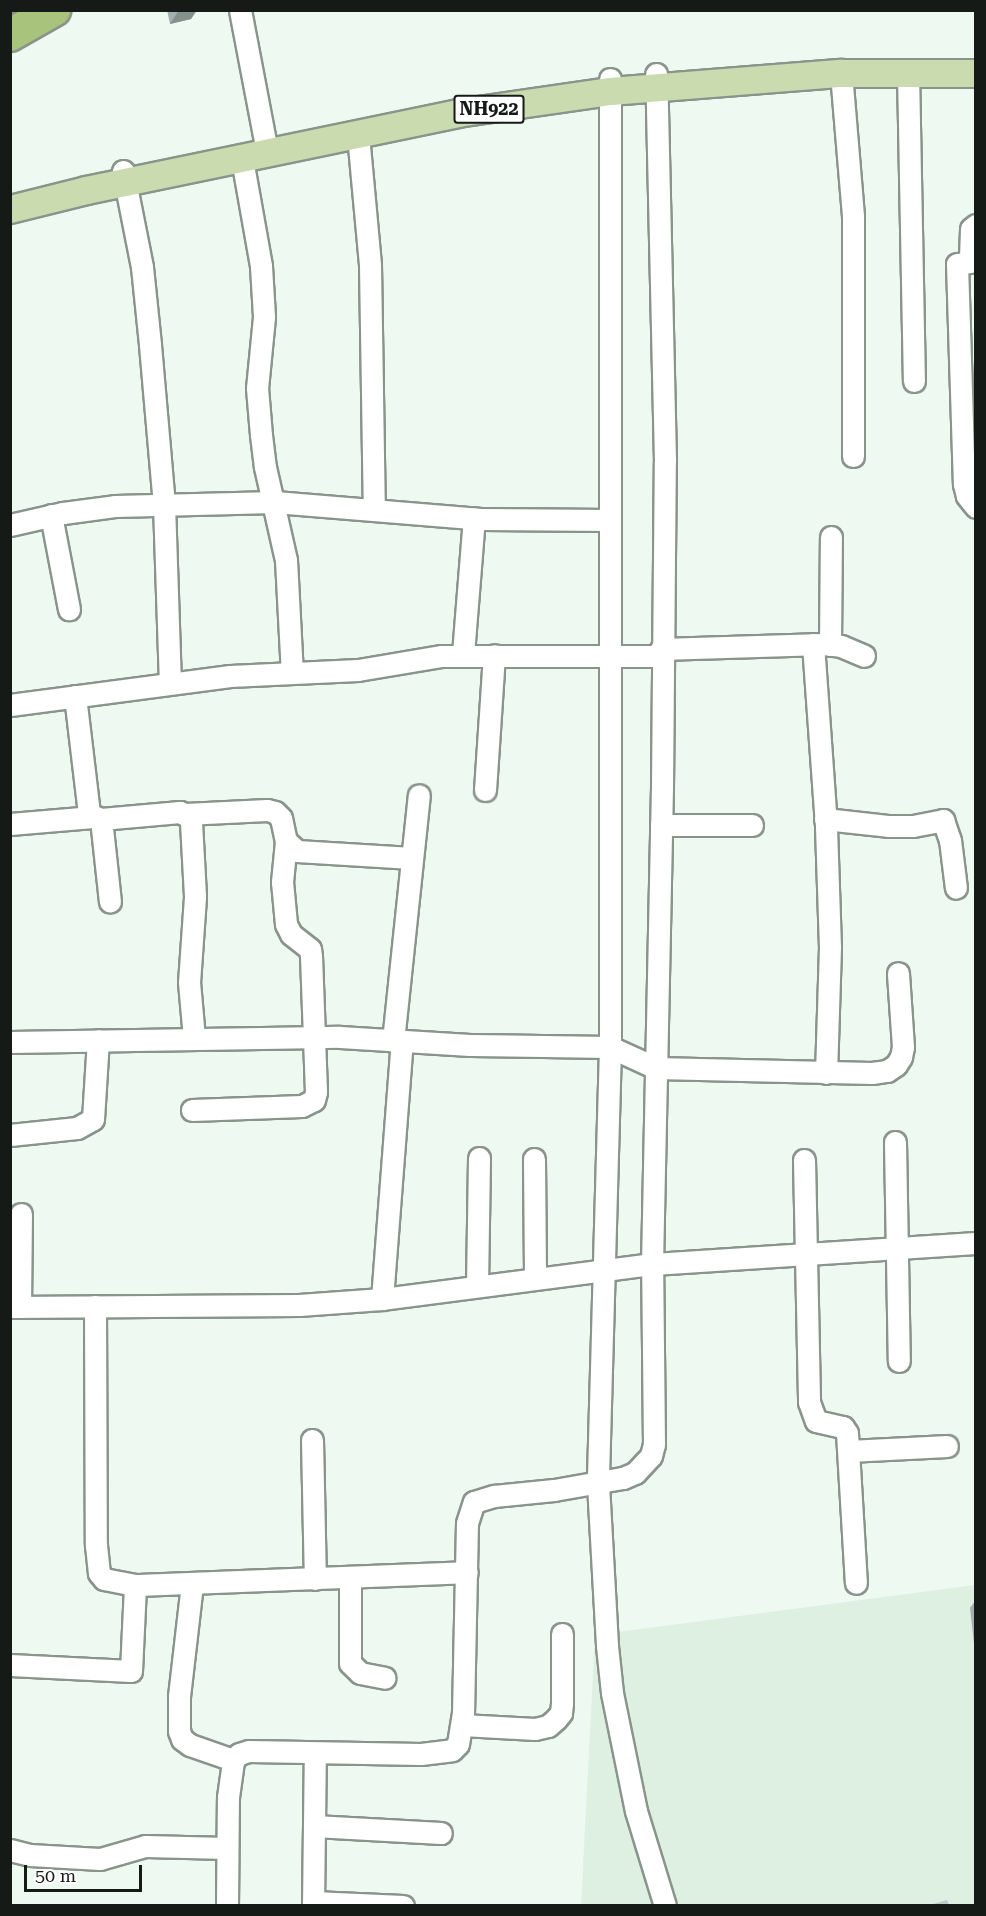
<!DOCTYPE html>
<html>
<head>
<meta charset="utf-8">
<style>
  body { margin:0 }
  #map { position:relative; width:986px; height:1916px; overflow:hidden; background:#eefaf1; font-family:"Roboto Serif",serif }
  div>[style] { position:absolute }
  .built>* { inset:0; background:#ddf0e2 }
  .roads { filter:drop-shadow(2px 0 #89948b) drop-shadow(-2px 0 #89948b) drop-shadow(0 2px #89948b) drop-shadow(0 -2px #89948b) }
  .minor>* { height:21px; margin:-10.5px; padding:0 10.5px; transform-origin:10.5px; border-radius:10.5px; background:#fff }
  .major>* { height:27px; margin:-13.5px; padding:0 13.5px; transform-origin:13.5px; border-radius:13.5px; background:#cbdbb0 }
  .highway>* { height:32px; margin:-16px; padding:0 16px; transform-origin:16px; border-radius:16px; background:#a8c37b }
  .wall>* { inset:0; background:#a3b0ae }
  .shaded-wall>* { inset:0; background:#84908d }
  .building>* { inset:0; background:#bdcdca }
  span { translate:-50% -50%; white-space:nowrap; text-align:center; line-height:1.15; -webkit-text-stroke:5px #fff; paint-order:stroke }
  .shield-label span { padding:2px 4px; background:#fff; border:2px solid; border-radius:4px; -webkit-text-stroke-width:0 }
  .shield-label { font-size:18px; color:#161a17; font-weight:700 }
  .frame { position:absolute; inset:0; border:12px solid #161a17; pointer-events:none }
  .scale { position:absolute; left:24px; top:1865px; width:118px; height:27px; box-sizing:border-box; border:3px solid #161a17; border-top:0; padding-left:8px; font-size:18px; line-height:21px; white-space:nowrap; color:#161a17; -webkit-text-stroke:4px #fff; paint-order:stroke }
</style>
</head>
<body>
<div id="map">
  <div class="built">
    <div style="clip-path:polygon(975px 1585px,975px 1905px,581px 1906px,595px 1635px)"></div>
  </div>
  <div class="roads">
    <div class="minor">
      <div style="left:240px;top:10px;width:133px;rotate:79.2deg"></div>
      <div style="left:908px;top:72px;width:309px;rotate:88.9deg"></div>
      <div style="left:841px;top:73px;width:144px;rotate:85.2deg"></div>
      <div style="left:853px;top:217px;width:239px;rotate:90deg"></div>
      <div style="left:610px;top:79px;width:968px;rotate:90deg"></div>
      <div style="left:610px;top:1047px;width:437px;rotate:91.6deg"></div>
      <div style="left:598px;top:1484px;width:162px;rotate:86.8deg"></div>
      <div style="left:607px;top:1646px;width:47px;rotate:83.9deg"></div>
      <div style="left:612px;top:1693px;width:120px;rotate:78.5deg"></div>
      <div style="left:636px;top:1811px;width:99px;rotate:73deg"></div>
      <div style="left:358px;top:135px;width:131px;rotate:84.7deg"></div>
      <div style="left:370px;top:265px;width:244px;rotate:89.1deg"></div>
      <div style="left:242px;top:159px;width:109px;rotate:79.9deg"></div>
      <div style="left:261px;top:266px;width:51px;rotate:86.6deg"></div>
      <div style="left:264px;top:317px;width:71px;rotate:95.6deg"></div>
      <div style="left:257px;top:388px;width:47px;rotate:85.1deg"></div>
      <div style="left:261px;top:435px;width:32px;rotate:83deg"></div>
      <div style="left:265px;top:467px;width:95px;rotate:77.3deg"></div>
      <div style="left:286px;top:560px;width:113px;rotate:87deg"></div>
      <div style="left:123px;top:171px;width:98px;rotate:78.8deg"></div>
      <div style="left:142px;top:267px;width:78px;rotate:84.1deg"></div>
      <div style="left:150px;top:345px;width:160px;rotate:85deg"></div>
      <div style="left:164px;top:504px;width:179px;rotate:88.1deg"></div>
      <div style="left:976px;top:225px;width:6px;rotate:141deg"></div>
      <div style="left:971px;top:229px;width:33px;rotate:92deg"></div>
      <div style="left:970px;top:262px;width:13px;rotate:171deg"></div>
      <div style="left:957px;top:264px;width:220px;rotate:88.2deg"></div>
      <div style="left:964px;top:484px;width:12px;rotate:76deg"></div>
      <div style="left:967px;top:496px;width:14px;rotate:51deg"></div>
      <div style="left:51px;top:515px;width:96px;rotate:79.2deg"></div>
      <div style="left:10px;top:525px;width:54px;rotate:-12.8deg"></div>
      <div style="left:63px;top:513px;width:52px;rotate:-7.7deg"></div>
      <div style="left:115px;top:506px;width:160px;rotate:-1.4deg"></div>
      <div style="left:275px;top:502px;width:209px;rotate:4.7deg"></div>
      <div style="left:483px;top:519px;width:127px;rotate:0.5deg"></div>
      <div style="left:813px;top:644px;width:183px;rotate:85.9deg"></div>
      <div style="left:826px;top:827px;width:120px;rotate:88.1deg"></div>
      <div style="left:830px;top:947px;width:126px;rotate:91.8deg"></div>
      <div style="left:830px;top:645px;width:108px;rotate:-89.5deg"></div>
      <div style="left:661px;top:649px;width:162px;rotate:-1.8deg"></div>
      <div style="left:823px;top:644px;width:18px;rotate:6deg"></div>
      <div style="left:841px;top:646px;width:25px;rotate:23deg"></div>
      <div style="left:463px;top:654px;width:136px;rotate:-85.4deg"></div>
      <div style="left:75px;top:696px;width:119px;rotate:83.2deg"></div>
      <div style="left:89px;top:814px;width:13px;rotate:23deg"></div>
      <div style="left:101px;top:819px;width:79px;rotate:-5.1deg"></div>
      <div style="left:180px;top:812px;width:10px;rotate:29deg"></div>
      <div style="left:189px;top:817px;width:5px;rotate:68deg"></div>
      <div style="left:191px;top:822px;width:75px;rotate:86.9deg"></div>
      <div style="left:195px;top:897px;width:85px;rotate:94deg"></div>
      <div style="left:189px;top:982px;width:56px;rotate:84.9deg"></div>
      <div style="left:10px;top:705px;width:222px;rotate:-7.5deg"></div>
      <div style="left:230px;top:676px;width:128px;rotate:-2.7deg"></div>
      <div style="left:358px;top:670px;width:85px;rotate:-9.5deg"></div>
      <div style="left:442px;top:656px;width:219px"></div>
      <div style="left:485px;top:790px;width:135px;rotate:-86.2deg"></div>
      <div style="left:185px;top:814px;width:82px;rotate:-2.8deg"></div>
      <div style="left:267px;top:810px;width:8px;rotate:14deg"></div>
      <div style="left:275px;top:812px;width:8px;rotate:45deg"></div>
      <div style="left:281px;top:818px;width:24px;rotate:78deg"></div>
      <div style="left:286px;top:841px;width:15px;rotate:42deg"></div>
      <div style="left:297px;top:851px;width:115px;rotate:3.5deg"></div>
      <div style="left:101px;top:819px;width:83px;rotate:83.8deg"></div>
      <div style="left:825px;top:819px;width:63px;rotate:6.3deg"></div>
      <div style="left:888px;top:826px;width:25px"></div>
      <div style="left:913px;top:826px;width:31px;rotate:-11deg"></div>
      <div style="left:943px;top:820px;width:21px;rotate:71deg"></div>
      <div style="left:950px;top:840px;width:48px;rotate:82.9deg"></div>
      <div style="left:10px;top:824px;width:83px;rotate:-4.8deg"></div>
      <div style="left:661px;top:825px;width:91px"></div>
      <div style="left:393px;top:1041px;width:247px;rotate:-84deg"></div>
      <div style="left:10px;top:1042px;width:330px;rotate:-0.9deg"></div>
      <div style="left:340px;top:1037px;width:130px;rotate:3.5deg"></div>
      <div style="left:470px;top:1045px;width:140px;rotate:0.8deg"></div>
      <div style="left:610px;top:1047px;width:51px;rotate:24.5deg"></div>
      <div style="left:656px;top:1068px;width:216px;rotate:1.3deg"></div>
      <div style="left:872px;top:1073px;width:15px;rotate:-8deg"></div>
      <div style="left:887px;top:1071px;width:11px;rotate:-34deg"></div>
      <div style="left:896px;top:1065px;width:9px;rotate:-58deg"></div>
      <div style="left:901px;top:1057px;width:10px;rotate:-79deg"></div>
      <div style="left:903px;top:1047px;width:74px;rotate:-93.9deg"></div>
      <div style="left:192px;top:1110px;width:110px;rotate:-2.1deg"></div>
      <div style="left:302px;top:1106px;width:13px;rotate:-27deg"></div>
      <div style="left:314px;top:1100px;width:8px;rotate:-76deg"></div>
      <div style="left:316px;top:1092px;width:136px;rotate:-92.1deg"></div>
      <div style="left:311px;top:956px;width:7px;rotate:-98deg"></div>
      <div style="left:310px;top:949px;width:24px;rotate:-142deg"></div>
      <div style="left:291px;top:934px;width:11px;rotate:-117deg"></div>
      <div style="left:286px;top:924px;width:42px;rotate:-95.4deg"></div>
      <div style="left:282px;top:882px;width:41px;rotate:-84.4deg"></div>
      <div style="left:10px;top:1135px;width:67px;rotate:-6deg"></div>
      <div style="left:77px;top:1128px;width:18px;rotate:-29deg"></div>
      <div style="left:93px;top:1119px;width:79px;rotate:-86.4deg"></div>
      <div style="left:895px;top:1142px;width:219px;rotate:89deg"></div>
      <div style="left:534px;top:1159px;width:119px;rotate:89.5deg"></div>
      <div style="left:804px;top:1160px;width:242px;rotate:88.8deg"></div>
      <div style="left:809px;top:1402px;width:20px;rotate:70deg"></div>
      <div style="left:816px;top:1421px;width:28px;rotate:13deg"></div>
      <div style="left:843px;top:1427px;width:7px;rotate:56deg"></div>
      <div style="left:847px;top:1433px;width:150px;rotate:86.6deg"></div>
      <div style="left:477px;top:1286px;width:128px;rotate:-89.1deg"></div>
      <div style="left:382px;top:1299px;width:259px;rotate:-85.6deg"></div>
      <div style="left:95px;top:1306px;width:239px;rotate:89.8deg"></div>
      <div style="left:96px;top:1545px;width:28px;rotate:84deg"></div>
      <div style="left:99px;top:1573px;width:8px;rotate:50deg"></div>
      <div style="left:104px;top:1579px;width:32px;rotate:11deg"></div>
      <div style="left:135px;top:1585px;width:332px;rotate:-2.2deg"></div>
      <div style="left:10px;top:1307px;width:289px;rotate:-0.4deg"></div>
      <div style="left:299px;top:1305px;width:83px;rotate:-4.1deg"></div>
      <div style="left:382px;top:1299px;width:272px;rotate:-7.4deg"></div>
      <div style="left:652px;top:1264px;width:325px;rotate:-3.7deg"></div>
      <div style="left:20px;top:1307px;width:93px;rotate:-89.4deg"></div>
      <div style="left:312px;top:1440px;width:139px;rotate:88.8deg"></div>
      <div style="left:849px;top:1451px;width:98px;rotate:-2.9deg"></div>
      <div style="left:350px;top:1577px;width:86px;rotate:90deg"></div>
      <div style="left:350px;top:1663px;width:14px;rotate:45deg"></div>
      <div style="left:360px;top:1673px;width:25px;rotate:11deg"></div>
      <div style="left:192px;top:1584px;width:113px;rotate:96.6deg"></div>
      <div style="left:179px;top:1696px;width:35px;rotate:90deg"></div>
      <div style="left:179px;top:1731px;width:9px;rotate:69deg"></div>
      <div style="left:182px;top:1739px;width:10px;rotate:37deg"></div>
      <div style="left:190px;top:1745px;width:46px;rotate:19.2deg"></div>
      <div style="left:10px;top:1665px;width:121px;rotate:2.8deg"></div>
      <div style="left:131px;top:1671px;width:86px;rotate:-87.3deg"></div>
      <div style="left:462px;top:1725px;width:73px;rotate:3.1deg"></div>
      <div style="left:535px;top:1729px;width:13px;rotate:-13deg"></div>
      <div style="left:548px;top:1726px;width:11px;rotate:-41deg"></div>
      <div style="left:556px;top:1719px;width:8px;rotate:-50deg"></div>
      <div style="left:561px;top:1713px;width:10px;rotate:-84deg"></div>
      <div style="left:562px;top:1703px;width:69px;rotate:-90deg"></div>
      <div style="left:314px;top:1826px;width:127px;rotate:3.2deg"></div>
      <div style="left:10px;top:1850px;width:21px;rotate:14deg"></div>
      <div style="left:30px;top:1855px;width:70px;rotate:3.3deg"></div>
      <div style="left:100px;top:1859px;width:47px;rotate:-16.1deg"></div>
      <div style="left:145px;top:1846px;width:82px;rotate:1.4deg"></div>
      <div style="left:313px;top:1902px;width:90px;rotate:2.5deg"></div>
      <div style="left:227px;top:1906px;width:109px;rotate:-89.5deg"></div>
      <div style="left:228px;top:1797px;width:37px;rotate:-82deg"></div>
      <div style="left:233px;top:1760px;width:8px;rotate:-45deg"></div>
      <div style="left:239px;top:1754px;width:10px;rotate:-17deg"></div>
      <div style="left:249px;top:1751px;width:172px;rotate:1deg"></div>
      <div style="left:421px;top:1754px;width:31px;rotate:-7deg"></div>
      <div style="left:452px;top:1750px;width:8px;rotate:-45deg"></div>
      <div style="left:458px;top:1744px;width:30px;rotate:-81deg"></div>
      <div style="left:463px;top:1714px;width:191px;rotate:-88.8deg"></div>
      <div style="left:467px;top:1523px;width:22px;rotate:-72deg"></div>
      <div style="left:474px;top:1502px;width:21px;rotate:-17deg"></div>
      <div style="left:494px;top:1496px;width:60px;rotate:-5.7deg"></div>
      <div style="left:554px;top:1490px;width:70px;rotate:-9.9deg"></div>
      <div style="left:623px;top:1478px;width:13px;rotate:-23deg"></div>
      <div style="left:635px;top:1473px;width:23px;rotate:-47deg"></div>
      <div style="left:651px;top:1456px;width:12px;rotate:-76deg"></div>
      <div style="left:654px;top:1444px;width:180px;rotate:-90.6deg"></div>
      <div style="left:652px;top:1264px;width:476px;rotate:-88.8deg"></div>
      <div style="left:662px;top:788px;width:327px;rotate:-89.5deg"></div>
      <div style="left:665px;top:461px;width:387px;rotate:-91.3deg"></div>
      <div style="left:313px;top:1906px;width:153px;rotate:-89.3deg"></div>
    </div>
    <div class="major">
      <div style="left:10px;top:209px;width:78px;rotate:-14deg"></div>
      <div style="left:86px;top:190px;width:379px;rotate:-11.7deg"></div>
      <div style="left:457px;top:113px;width:155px;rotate:-8.2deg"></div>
      <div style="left:610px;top:91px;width:232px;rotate:-4.5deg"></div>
      <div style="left:841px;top:73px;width:135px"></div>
    </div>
    <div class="highway">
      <div style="left:10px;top:35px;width:51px;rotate:-29.6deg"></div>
    </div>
  </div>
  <div class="wall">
    <div style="clip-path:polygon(167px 10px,197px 10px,191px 19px,170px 24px)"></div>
    <div style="clip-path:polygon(975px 1601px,975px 1653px,970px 1608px)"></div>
  </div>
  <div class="shaded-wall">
    <div style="clip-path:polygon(179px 10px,197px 10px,191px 19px,170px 24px)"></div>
  </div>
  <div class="building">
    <div style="clip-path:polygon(947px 1900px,949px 1905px,929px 1905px)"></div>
  </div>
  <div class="shield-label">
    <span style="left:489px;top:109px">NH922</span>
  </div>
  <div class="frame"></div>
  <div class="scale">50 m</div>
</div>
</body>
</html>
